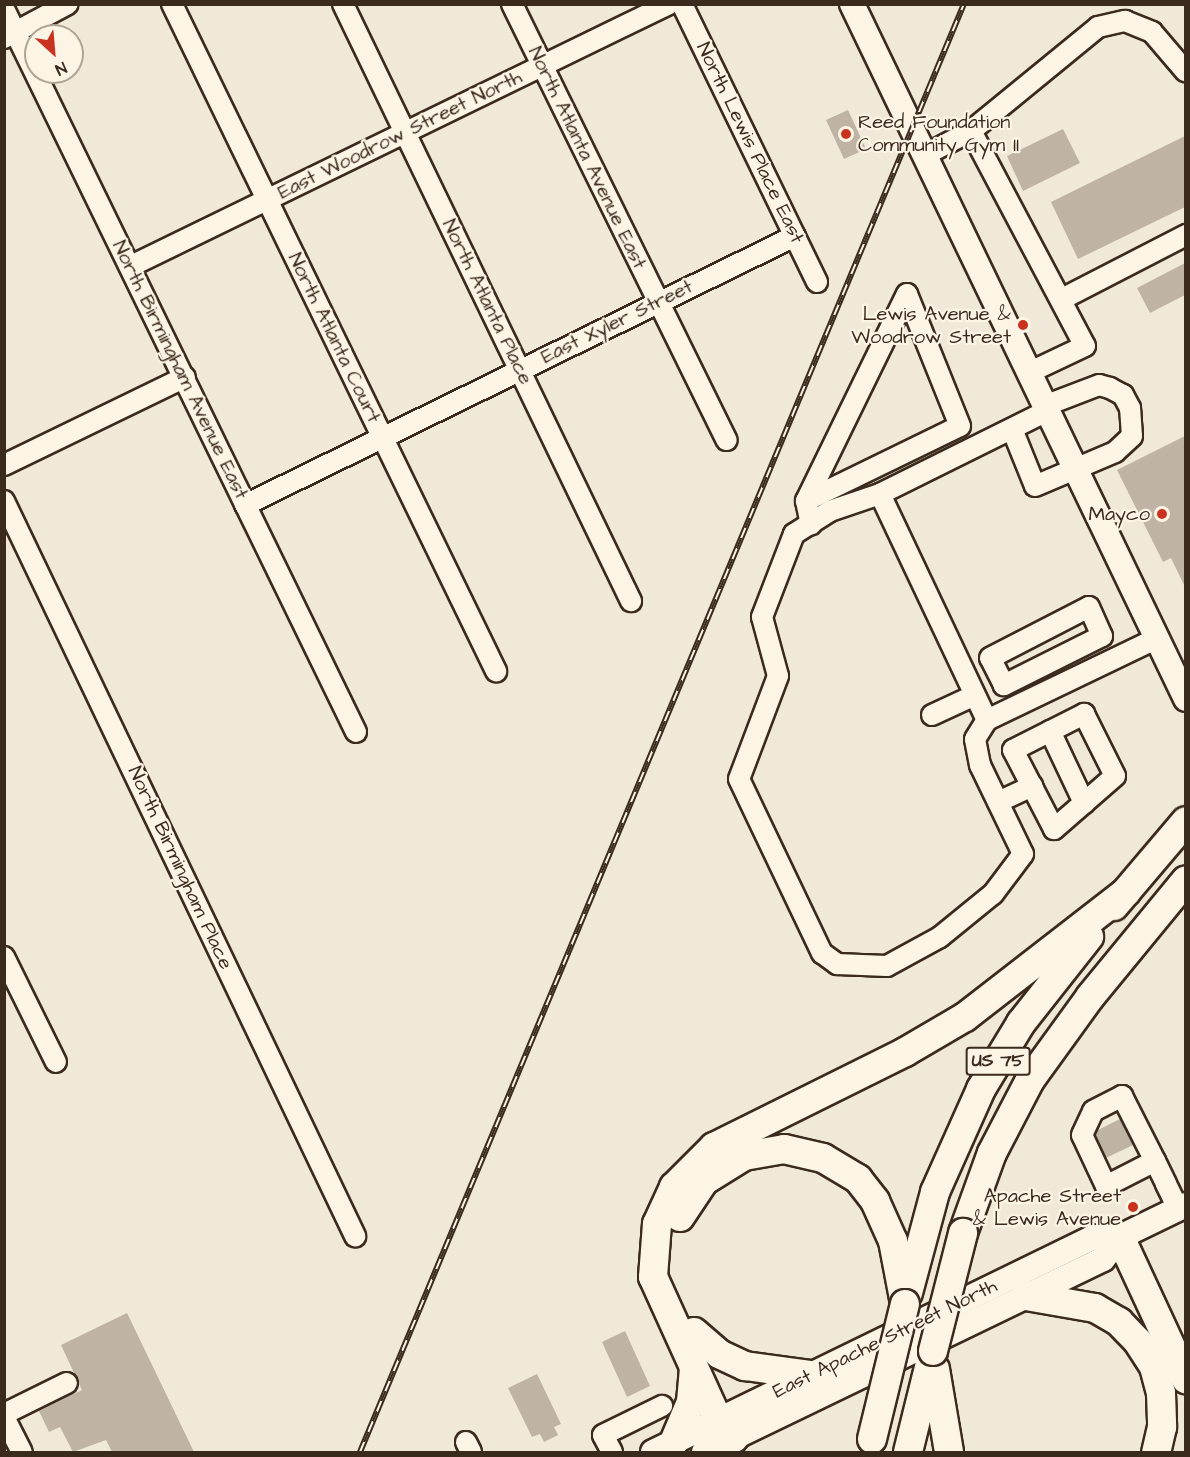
<!DOCTYPE html>
<html>
<head>
<meta charset="utf-8">
<style>
  body { margin:0 }
  #map { position:relative; width:1190px; height:1457px; overflow:hidden; background:#f0e9d9; font-family:"Architects Daughter",sans-serif }
  div>[style] { position:absolute }
  .building>* { inset:0; background:#beb3a4 }
  .roads { filter:drop-shadow(2px 0 #3b2a1e) drop-shadow(-2px 0 #3b2a1e) drop-shadow(0 2px #3b2a1e) drop-shadow(0 -2px #3b2a1e) }
  .minor>* { height:20px; margin:-10px; padding:0 10px; transform-origin:10px; border-radius:10px; background:#fcf5e5 }
  .major>* { height:24px; margin:-12px; padding:0 12px; transform-origin:12px; border-radius:12px; background:#fcf5e5 }
  .highway>* { height:28px; margin:-14px; padding:0 14px; transform-origin:14px; border-radius:14px; background:#fcf5e5 }
  .rail>* { height:6px; margin-top:-3px; transform-origin:0; background:repeating-linear-gradient(90deg,#fcf5e5 0 11px,#3b2a1e 0 22px); box-sizing:border-box; border-block:2px solid #3b2a1e }
  .bridges { filter:drop-shadow(2px 0 #3b2a1e) drop-shadow(-2px 0 #3b2a1e) drop-shadow(0 2px #3b2a1e) drop-shadow(0 -2px #3b2a1e) }
  .highway-bridge>* { height:28px; margin:-14px; padding:0 14px; transform-origin:14px; border-radius:14px; background:#fcf5e5 }
  .dots>* { width:16px; height:16px; translate:-50% -50%; box-sizing:border-box; border:3px solid #fcf5e5; border-radius:50% }
  span { translate:-50% -50%; white-space:nowrap; text-align:center; line-height:1.15; -webkit-text-stroke:4.5px #fcf5e5; paint-order:stroke }
  .shield-label span { padding:2px 4px; background:#fcf5e5; border:2px solid; border-radius:4px; -webkit-text-stroke-width:0 }
  .shield-label { font-size:18px; color:#3b2a1e; font-weight:700 }
  .poi-label { font-size:20px; color:#3b2a1e }
  .left { translate:0 -50%; text-align:left }
  .right { translate:-100% -50%; text-align:right }
  .street-label { font-size:20px; color:#3b2a1e }
  .frame { position:absolute; inset:0; border:6px solid #3b2a1e; pointer-events:none }
  .north { position:absolute; left:24px; top:24px; width:60px; height:60px; box-sizing:border-box; background:#fcf5e5; border:2px solid #afa495; border-radius:50%; rotate:154deg; font-size:16px; font-weight:700; line-height:24px; text-align:center; color:#3b2a1e }
  .north::after { content:''; display:block; margin:auto; width:21px; height:27px; background:#c8321e; clip-path:polygon(50% 0,100% 100%,50% 72%,0 100%) }
</style>
</head>
<body>
<div id="map">
  <div class="building">
    <div style="clip-path:polygon(848px 110px,866px 149px,844px 159px,826px 120px)"></div>
    <div style="clip-path:polygon(1063px 129px,1080px 163px,1023px 191px,1007px 156px)"></div>
    <div style="clip-path:polygon(1185px 136px,1185px 207px,1078px 259px,1051px 202px)"></div>
    <div style="clip-path:polygon(1185px 263px,1185px 295px,1150px 313px,1137px 288px)"></div>
    <div style="clip-path:polygon(1185px 436px,1185px 587px,1171px 558px,1163px 562px,1117px 470px)"></div>
    <div style="clip-path:polygon(1120px 1119px,1133px 1145px,1106px 1158px,1095px 1135px,1098px 1130px)"></div>
    <div style="clip-path:polygon(127px 1313px,194px 1452px,112px 1452px,106px 1440px,73px 1452px,60px 1427px,49px 1432px,39px 1411px,82px 1390px,61px 1345px)"></div>
    <div style="clip-path:polygon(625px 1331px,650px 1386px,627px 1397px,602px 1342px)"></div>
    <div style="clip-path:polygon(537px 1374px,561px 1424px,554px 1427px,558px 1435px,544px 1442px,540px 1434px,532px 1437px,508px 1388px)"></div>
  </div>
  <div class="roads">
    <div class="minor">
      <div style="left:172px;top:4px;width:742px;rotate:64.09deg"></div>
      <div style="left:343px;top:4px;width:663px;rotate:64.25deg"></div>
      <div style="left:512px;top:4px;width:486px;rotate:63.8deg"></div>
      <div style="left:682px;top:4px;width:309px;rotate:64.1deg"></div>
      <div style="left:4px;top:9px;width:804px;rotate:64.04deg"></div>
      <div style="left:4px;top:38px;width:72px;rotate:-28deg"></div>
      <div style="left:971px;top:131px;width:243px;rotate:62.1deg"></div>
      <div style="left:1085px;top:346px;width:63px;rotate:154.7deg"></div>
      <div style="left:925px;top:155px;width:52px;rotate:-27.6deg"></div>
      <div style="left:971px;top:131px;width:164px;rotate:-39.3deg"></div>
      <div style="left:1098px;top:27px;width:28px;rotate:-13deg"></div>
      <div style="left:1125px;top:21px;width:29px;rotate:22deg"></div>
      <div style="left:1152px;top:32px;width:52px;rotate:49.6deg"></div>
      <div style="left:131px;top:266px;width:598px;rotate:-25.97deg"></div>
      <div style="left:1062px;top:299px;width:140px;rotate:-27.3deg"></div>
      <div style="left:1047px;top:411px;width:186px;rotate:153.6deg"></div>
      <div style="left:880px;top:494px;width:53px;rotate:161.2deg"></div>
      <div style="left:830px;top:511px;width:43px;rotate:147.4deg"></div>
      <div style="left:794px;top:534px;width:89px;rotate:111.1deg"></div>
      <div style="left:762px;top:617px;width:61px;rotate:74.8deg"></div>
      <div style="left:778px;top:676px;width:110px;rotate:110.7deg"></div>
      <div style="left:739px;top:779px;width:193px;rotate:64.5deg"></div>
      <div style="left:822px;top:953px;width:19px;rotate:36deg"></div>
      <div style="left:837px;top:964px;width:50px;rotate:2.3deg"></div>
      <div style="left:887px;top:966px;width:60px;rotate:-28.7deg"></div>
      <div style="left:940px;top:937px;width:68px;rotate:-39.1deg"></div>
      <div style="left:993px;top:894px;width:50px;rotate:-53.1deg"></div>
      <div style="left:1023px;top:854px;width:99px;rotate:-115.8deg"></div>
      <div style="left:980px;top:765px;width:26px;rotate:-101deg"></div>
      <div style="left:975px;top:739px;width:22px;rotate:-58deg"></div>
      <div style="left:987px;top:720px;width:187px;rotate:-25.7deg"></div>
      <div style="left:1012px;top:429px;width:61px;rotate:68deg"></div>
      <div style="left:1035px;top:486px;width:87px;rotate:-23deg"></div>
      <div style="left:1115px;top:452px;width:23px;rotate:-43deg"></div>
      <div style="left:1132px;top:436px;width:28px;rotate:-94deg"></div>
      <div style="left:1130px;top:408px;width:15px;rotate:-118deg"></div>
      <div style="left:1123px;top:395px;width:15px;rotate:-152deg"></div>
      <div style="left:1110px;top:388px;width:11px;rotate:-165deg"></div>
      <div style="left:1099px;top:385px;width:59px;rotate:159.1deg"></div>
      <div style="left:4px;top:465px;width:201px;rotate:-25.9deg"></div>
      <div style="left:880px;top:494px;width:250px;rotate:64.7deg"></div>
      <div style="left:4px;top:501px;width:815px;rotate:64.47deg"></div>
      <div style="left:806px;top:501px;width:171px;rotate:-26deg"></div>
      <div style="left:960px;top:426px;width:142px;rotate:-111.9deg"></div>
      <div style="left:907px;top:294px;width:230px;rotate:116deg"></div>
      <div style="left:806px;top:501px;width:24px;rotate:78deg"></div>
      <div style="left:245px;top:505px;width:612px;rotate:-26.06deg"></div>
      <div style="left:1089px;top:607px;width:32px;rotate:66deg"></div>
      <div style="left:1102px;top:636px;width:110px;rotate:153.4deg"></div>
      <div style="left:1004px;top:685px;width:30px;rotate:-117deg"></div>
      <div style="left:990px;top:658px;width:111px;rotate:-27.3deg"></div>
      <div style="left:1084px;top:714px;width:69px;rotate:63.4deg"></div>
      <div style="left:1115px;top:776px;width:81px;rotate:139deg"></div>
      <div style="left:1054px;top:829px;width:89px;rotate:-117.4deg"></div>
      <div style="left:1013px;top:750px;width:80px;rotate:-26.9deg"></div>
      <div style="left:932px;top:715px;width:47px;rotate:-24.9deg"></div>
      <div style="left:1050px;top:731px;width:80px;rotate:64.7deg"></div>
      <div style="left:998px;top:802px;width:38px;rotate:-25deg"></div>
      <div style="left:4px;top:957px;width:117px;rotate:63.7deg"></div>
      <div style="left:1155px;top:1161px;width:55px;rotate:153deg"></div>
      <div style="left:1106px;top:1186px;width:56px;rotate:-115.2deg"></div>
      <div style="left:1082px;top:1135px;width:26px;rotate:-65deg"></div>
      <div style="left:1093px;top:1111px;width:33px;rotate:-27deg"></div>
      <div style="left:1122px;top:1096px;width:73px;rotate:63.1deg"></div>
      <div style="left:1155px;top:1161px;width:25px;rotate:64deg"></div>
      <div style="left:1166px;top:1184px;width:28px;rotate:64deg"></div>
      <div style="left:4px;top:1414px;width:70px;rotate:-26.2deg"></div>
      <div style="left:4px;top:1417px;width:39px;rotate:63deg"></div>
      <div style="left:466px;top:1442px;width:11px;rotate:63deg"></div>
      <div style="left:612px;top:1452px;width:19px;rotate:-118deg"></div>
      <div style="left:603px;top:1435px;width:66px;rotate:-26.2deg"></div>
    </div>
    <div class="major">
      <div style="left:852px;top:4px;width:771px;rotate:64.33deg"></div>
      <div style="left:653px;top:1452px;width:490px;rotate:-26deg"></div>
      <div style="left:1093px;top:1237px;width:27px"></div>
      <div style="left:1120px;top:1237px;width:73px;rotate:-25.9deg"></div>
      <div style="left:704px;top:1452px;width:443px;rotate:-25.8deg"></div>
      <div style="left:1103px;top:1259px;width:28px;rotate:-52deg"></div>
    </div>
    <div class="highway">
      <div style="left:1114px;top:906px;width:111px;rotate:-49.7deg"></div>
      <div style="left:680px;top:1217px;width:43px;rotate:-56.3deg"></div>
      <div style="left:704px;top:1181px;width:47px;rotate:-32deg"></div>
      <div style="left:744px;top:1156px;width:41px;rotate:-9.9deg"></div>
      <div style="left:784px;top:1149px;width:40px;rotate:13deg"></div>
      <div style="left:823px;top:1158px;width:41px;rotate:31deg"></div>
      <div style="left:858px;top:1179px;width:28px;rotate:52deg"></div>
      <div style="left:875px;top:1201px;width:44px;rotate:65.8deg"></div>
      <div style="left:893px;top:1241px;width:64px;rotate:79.2deg"></div>
      <div style="left:963px;top:1233px;width:85px;rotate:-70.1deg"></div>
      <div style="left:992px;top:1153px;width:82px;rotate:-62.5deg"></div>
      <div style="left:1030px;top:1080px;width:102px;rotate:-54.1deg"></div>
      <div style="left:1090px;top:997px;width:151px;rotate:-50.6deg"></div>
      <div style="left:1120px;top:1237px;width:157px;rotate:65.1deg"></div>
      <div style="left:908px;top:1293px;width:105px;rotate:-75deg"></div>
      <div style="left:935px;top:1192px;width:113px;rotate:-65.9deg"></div>
      <div style="left:981px;top:1089px;width:77px;rotate:-58.8deg"></div>
      <div style="left:1021px;top:1023px;width:110px;rotate:-51.7deg"></div>
      <div style="left:1026px;top:1296px;width:70px;rotate:9.9deg"></div>
      <div style="left:1095px;top:1308px;width:28px;rotate:30deg"></div>
      <div style="left:1119px;top:1322px;width:28px;rotate:46deg"></div>
      <div style="left:1138px;top:1342px;width:30px;rotate:57deg"></div>
      <div style="left:1154px;top:1367px;width:27px;rotate:75deg"></div>
      <div style="left:1161px;top:1393px;width:34px;rotate:88deg"></div>
      <div style="left:1162px;top:1427px;width:26px;rotate:103deg"></div>
      <div style="left:694px;top:1332px;width:33px;rotate:41deg"></div>
      <div style="left:719px;top:1354px;width:29px;rotate:25deg"></div>
      <div style="left:745px;top:1366px;width:67px;rotate:7.8deg"></div>
      <div style="left:935px;top:1369px;width:84px;rotate:80.4deg"></div>
      <div style="left:734px;top:1438px;width:24px;rotate:-132deg"></div>
      <div style="left:718px;top:1420px;width:157px;rotate:-114.4deg"></div>
      <div style="left:653px;top:1277px;width:53px;rotate:-85.7deg"></div>
      <div style="left:657px;top:1224px;width:41px;rotate:-65.3deg"></div>
      <div style="left:674px;top:1187px;width:57px;rotate:-45deg"></div>
      <div style="left:714px;top:1147px;width:213px;rotate:-26.4deg"></div>
      <div style="left:905px;top:1052px;width:69px;rotate:-30.3deg"></div>
      <div style="left:965px;top:1017px;width:204px;rotate:-37.8deg"></div>
      <div style="left:674px;top:1442px;width:43px;rotate:-67deg"></div>
      <div style="left:691px;top:1402px;width:32px;rotate:-85deg"></div>
      <div style="left:908px;top:1452px;width:104px;rotate:-76.1deg"></div>
    </div>
  </div>
  <div class="rail">
    <div style="left:360px;top:1452px;width:1569px;rotate:-67.36deg"></div>
  </div>
  <div class="bridges">
    <div class="highway-bridge">
      <div style="left:933px;top:1351px;width:122px;rotate:-75.7deg"></div>
      <div style="left:872px;top:1439px;width:139px;rotate:-76.3deg"></div>
    </div>
  </div>
  <div class="dots">
    <div style="left:846px;top:134px;background:#c8321e"></div>
    <div style="left:1023px;top:325px;background:#c8321e"></div>
    <div style="left:1162px;top:514px;background:#c8321e"></div>
    <div style="left:1133px;top:1207px;background:#c8321e"></div>
  </div>
  <div class="shield-label">
    <span style="left:998px;top:1061px">US 75</span>
  </div>
  <div class="poi-label">
    <span class="left" style="left:858px;top:134px">Reed Foundation<br>Community Gym II</span>
    <span class="right" style="left:1011px;top:326px">Lewis Avenue &amp;<br>Woodrow Street</span>
    <span class="right" style="left:1150px;top:514px">Mayco</span>
    <span class="right" style="left:1121px;top:1208px">Apache Street<br>&amp; Lewis Avenue</span>
  </div>
  <div class="street-label">
    <span style="left:400px;top:135px;rotate:-26deg">East Woodrow Street North</span>
    <span style="left:750px;top:143px;rotate:64deg">North Lewis Place East</span>
    <span style="left:587px;top:158px;rotate:64deg">North Atlanta Avenue East</span>
    <span style="left:487px;top:302px;rotate:64deg">North Atlanta Place</span>
    <span style="left:617px;top:322px;rotate:-26deg">East Xyler Street</span>
    <span style="left:334px;top:338px;rotate:64deg">North Atlanta Court</span>
    <span style="left:180px;top:370px;rotate:64deg">North Birmingham Avenue East</span>
    <span style="left:180px;top:868px;rotate:65deg">North Birmingham Place</span>
    <span style="left:885px;top:1339px;rotate:-26deg">East Apache Street North</span>
  </div>
  <div class="frame"></div>
  <div class="north">N</div>
</div>
</body>
</html>
